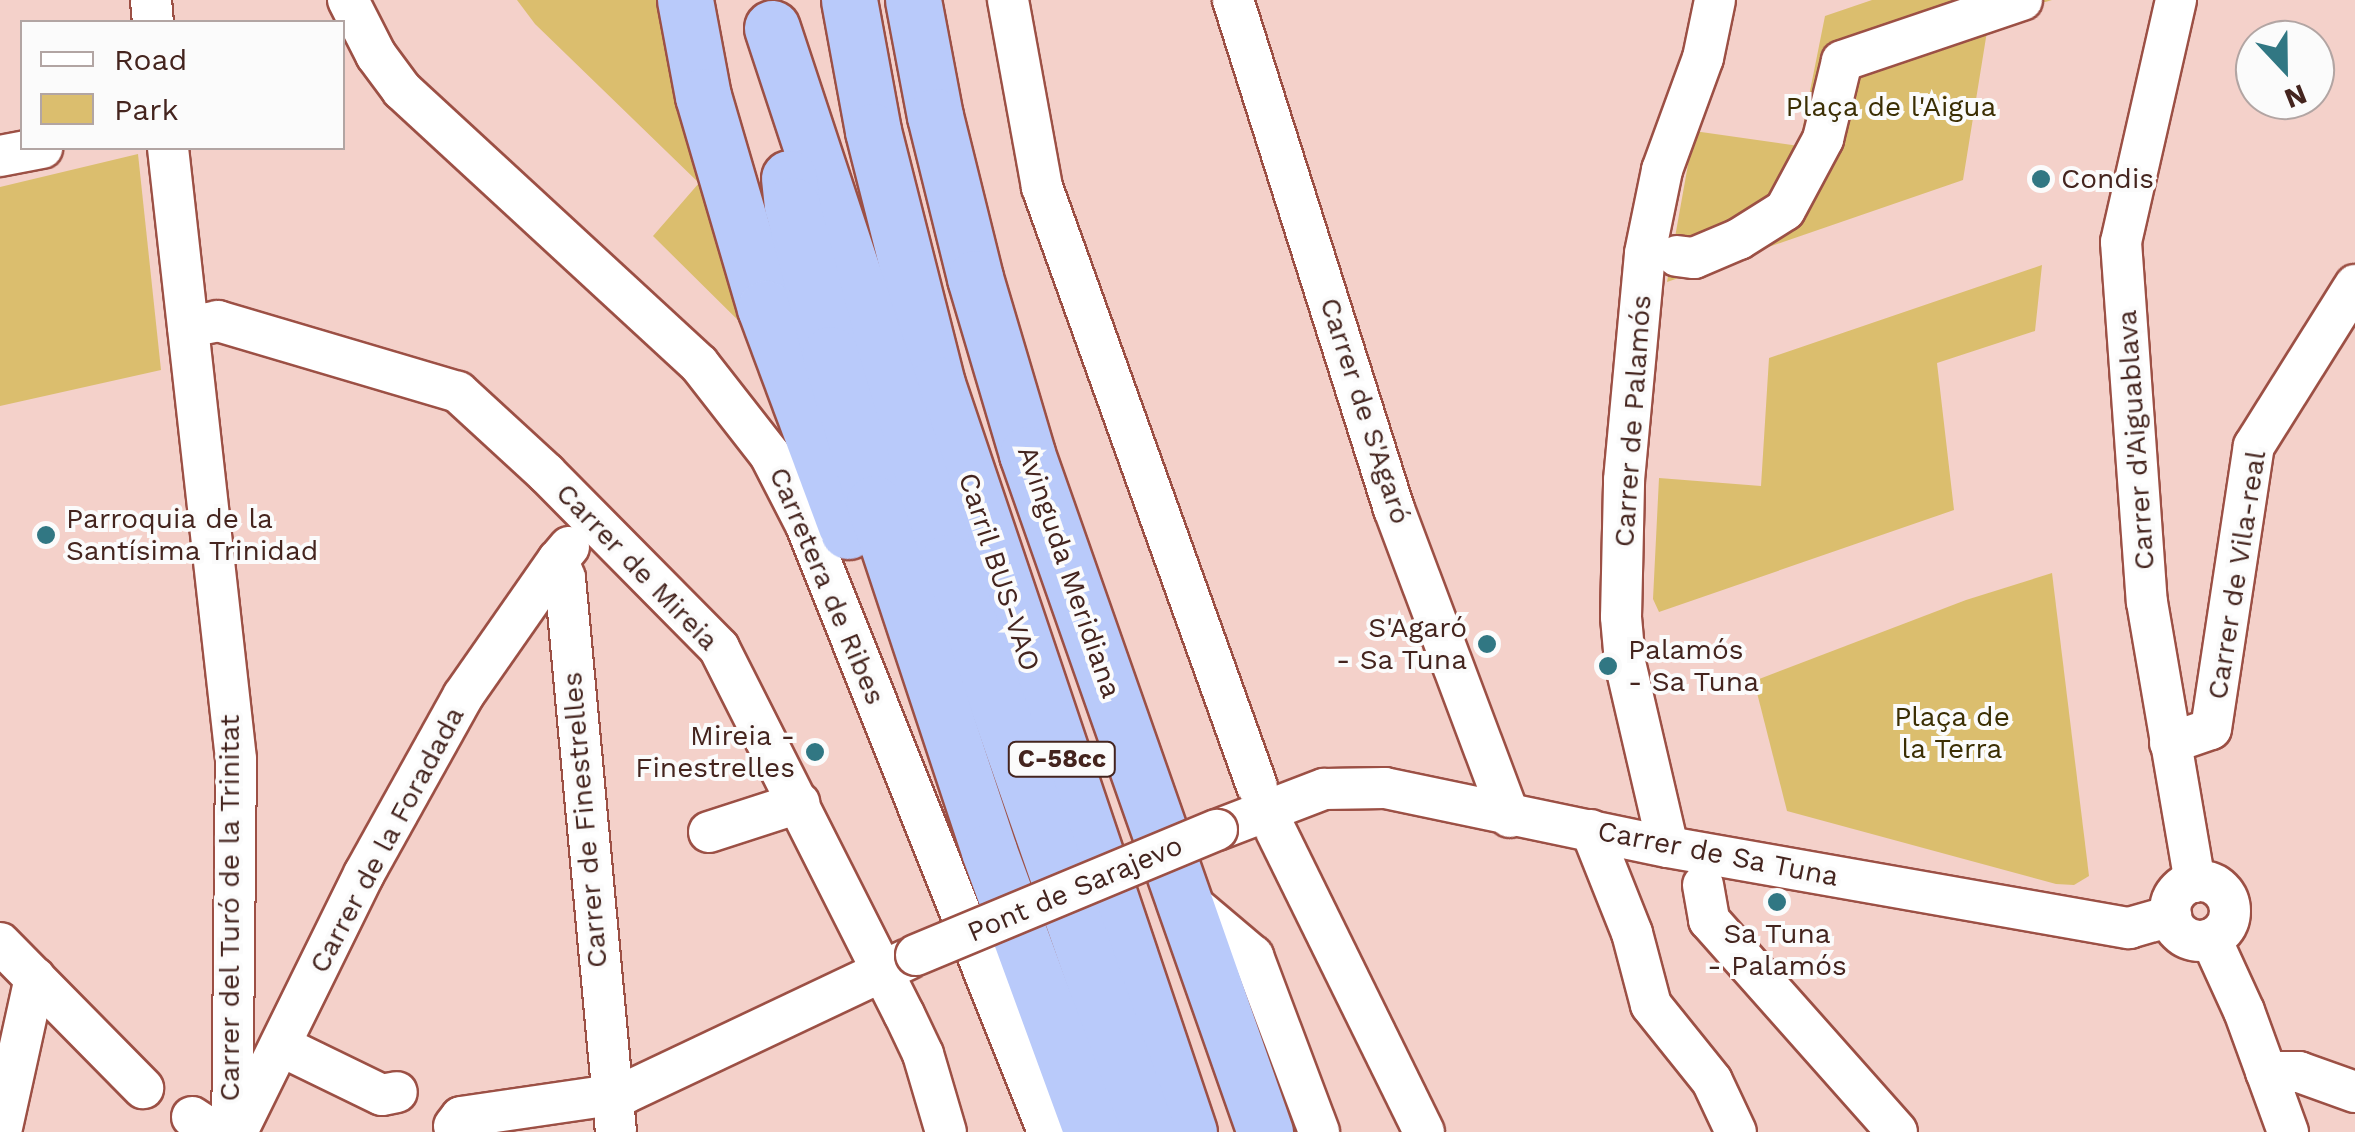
<!DOCTYPE html>
<html>
<head>
<meta charset="utf-8">
<style>
  body { margin:0 }
  #map { position:relative; width:2355px; height:1132px; overflow:hidden; background:#f4d1ca; font-family:"Work Sans",sans-serif }
  div>[style] { position:absolute }
  .green>* { inset:0; background:#dbbe6e }
  .roads { filter:drop-shadow(2px 0 #9c5045) drop-shadow(-2px 0 #9c5045) drop-shadow(0 2px #9c5045) drop-shadow(0 -2px #9c5045) }
  .minor>* { height:40px; margin:-20px; padding:0 20px; transform-origin:20px; border-radius:20px; background:#fff }
  .minor>.ring { margin:-20px; padding:0; box-sizing:content-box; background:none; border:40px solid #fff; border-radius:50% }
  .highway>* { height:55px; margin:-27.5px; padding:0 27.5px; transform-origin:27.5px; border-radius:27.5px; background:#b9cafa }
  .bridges { filter:drop-shadow(2px 0 #9c5045) drop-shadow(-2px 0 #9c5045) drop-shadow(0 2px #9c5045) drop-shadow(0 -2px #9c5045) }
  .minor-bridge>* { height:40px; margin:-20px; padding:0 20px; transform-origin:20px; border-radius:20px; background:#fff }
  .dots>* { width:28px; height:28px; translate:-50% -50%; box-sizing:border-box; border:5px solid #fbfbfb; border-radius:50% }
  span { translate:-50% -50%; white-space:nowrap; text-align:center; line-height:1.15; -webkit-text-stroke:8px #fbfbfb; paint-order:stroke }
  .shield-label span { padding:2px 8px; background:#fbfbfb; border:2px solid; border-radius:8px; -webkit-text-stroke-width:0 }
  .shield-label { font-size:25px; color:#44241e; font-weight:700 }
  .park-label { font-size:28px; color:#3b2e03 }
  .poi-label { font-size:28px; color:#44241e }
  .left { translate:0 -50%; text-align:left }
  .right { translate:-100% -50%; text-align:right }
  .street-label { font-size:28px; color:#44241e }
  .legend { position:absolute; left:20px; top:20px; width:325px; height:130px; box-sizing:border-box; background:#fbfbfb; border:2px solid #b2a5a3; margin:0; padding:12px 18px; list-style:none; font-size:30px; color:#44241e }
  .legend li { display:flex; align-items:center; gap:20px; height:50px }
  .legend b { width:50px; border:2px solid #b2a5a3 }
  .north { position:absolute; left:2235px; top:20px; width:100px; height:100px; box-sizing:border-box; background:#fbfbfb; border:2px solid #b2a5a3; border-radius:50%; rotate:158deg; font-size:28px; font-weight:700; line-height:40px; text-align:center; color:#44241e }
  .north::after { content:''; display:block; margin:auto; width:35px; height:45px; background:#317783; clip-path:polygon(50% 0,100% 100%,50% 72%,0 100%) }
</style>
</head>
<body>
<div id="map">
  <div class="green">
    <div style="clip-path:polygon(517px 0,671px 0,756px 338px,653px 236px,699px 183px,535px 24px)"></div>
    <div style="clip-path:polygon(1872px 0,2052px 0,1989px 19px,1963px 180px,1667px 282px,1694px 131px,1799px 146px,1825px 16px)"></div>
    <div style="clip-path:polygon(138px 154px,161px 370px,0 406px,0 187px)"></div>
    <div style="clip-path:polygon(2042px 265px,2035px 331px,1937px 363px,1954px 510px,1659px 612px,1653px 599px,1659px 478px,1761px 486px,1769px 358px)"></div>
    <div style="clip-path:polygon(2052px 573px,2089px 876px,2074px 885px,2056px 884px,1787px 811px,1754px 681px,1966px 600px)"></div>
  </div>
  <div class="roads">
    <div class="minor">
      <div style="left:151px;top:0;width:22px;rotate:85deg"></div>
      <div style="left:348px;top:0;width:62px;rotate:63deg"></div>
      <div style="left:376px;top:55px;width:44px;rotate:53.4deg"></div>
      <div style="left:402px;top:90px;width:404px;rotate:42.7deg"></div>
      <div style="left:699px;top:364px;width:115px;rotate:52deg"></div>
      <div style="left:770px;top:455px;width:79px;rotate:62.8deg"></div>
      <div style="left:806px;top:525px;width:653px;rotate:68.26deg"></div>
      <div style="left:1008px;top:0;width:190px;rotate:79.7deg"></div>
      <div style="left:1042px;top:187px;width:636px;rotate:70.26deg"></div>
      <div style="left:1233px;top:0;width:534px;rotate:72.45deg"></div>
      <div style="left:1394px;top:509px;width:329px;rotate:69.4deg"></div>
      <div style="left:2176px;top:0;width:248px;rotate:102.8deg"></div>
      <div style="left:2121px;top:242px;width:361px;rotate:85.9deg"></div>
      <div style="left:2147px;top:602px;width:284px;rotate:80.3deg"></div>
      <div style="left:168px;top:148px;width:615px;rotate:83.65deg"></div>
      <div style="left:236px;top:759px;width:373px;rotate:90.6deg"></div>
      <div style="left:0;top:156px;width:43px;rotate:-10.8deg"></div>
      <div style="left:1677px;top:256px;width:17px;rotate:7deg"></div>
      <div style="left:1694px;top:258px;width:49px;rotate:-22.9deg"></div>
      <div style="left:1739px;top:239px;width:54px;rotate:-32.2deg"></div>
      <div style="left:1785px;top:210px;width:81px;rotate:-61.8deg"></div>
      <div style="left:1823px;top:139px;width:80px;rotate:-76.3deg"></div>
      <div style="left:1842px;top:61px;width:190px;rotate:-18.7deg"></div>
      <div style="left:188px;top:327px;width:31px;rotate:-11deg"></div>
      <div style="left:218px;top:321px;width:250px;rotate:16.5deg"></div>
      <div style="left:458px;top:392px;width:120px;rotate:42.6deg"></div>
      <div style="left:546px;top:473px;width:246px;rotate:45.3deg"></div>
      <div style="left:719px;top:648px;width:410px;rotate:63.2deg"></div>
      <div style="left:904px;top:1014px;width:44px;rotate:64.6deg"></div>
      <div style="left:923px;top:1054px;width:81px;rotate:73.6deg"></div>
      <div style="left:569px;top:547px;width:17px;rotate:130deg"></div>
      <div style="left:558px;top:560px;width:19px;rotate:69deg"></div>
      <div style="left:565px;top:578px;width:556px;rotate:84.74deg"></div>
      <div style="left:2170px;top:743px;width:43px;rotate:-18.9deg"></div>
      <div style="left:2211px;top:729px;width:286px;rotate:-81.4deg"></div>
      <div style="left:2254px;top:446px;width:190px;rotate:-57.9deg"></div>
      <div style="left:1217px;top:830px;width:115px;rotate:-21deg"></div>
      <div style="left:1324px;top:789px;width:61px;rotate:-0.9deg"></div>
      <div style="left:1385px;top:788px;width:289px;rotate:11.8deg"></div>
      <div style="left:1668px;top:847px;width:468px;rotate:10deg"></div>
      <div style="left:2129px;top:928px;width:44px;rotate:-15.9deg"></div>
      <div style="left:1591px;top:830px;width:111px;rotate:68.3deg"></div>
      <div style="left:1632px;top:933px;width:74px;rotate:75.2deg"></div>
      <div style="left:1651px;top:1005px;width:97px;rotate:51.2deg"></div>
      <div style="left:1712px;top:1081px;width:56px;rotate:64.8deg"></div>
      <div style="left:1276px;top:831px;width:335px;rotate:63.8deg"></div>
      <div style="left:709px;top:832px;width:95px;rotate:-17.9deg"></div>
      <div style="left:1668px;top:847px;width:190px;rotate:-103.1deg"></div>
      <div style="left:1625px;top:662px;width:45px;rotate:-95.1deg"></div>
      <div style="left:1621px;top:617px;width:137px;rotate:-88.7deg"></div>
      <div style="left:1624px;top:480px;width:228px;rotate:-84.7deg"></div>
      <div style="left:1645px;top:253px;width:85px;rotate:-78.4deg"></div>
      <div style="left:1662px;top:170px;width:119px;rotate:-69.9deg"></div>
      <div style="left:1703px;top:58px;width:59px;rotate:-78.3deg"></div>
      <div class="ring" style="left:2170px;top:881px;width:20px;height:20px"></div>
      <div style="left:1703px;top:885px;width:36px;rotate:80deg"></div>
      <div style="left:1709px;top:920px;width:283px;rotate:48.4deg"></div>
      <div style="left:1182px;top:896px;width:93px;rotate:40.2deg"></div>
      <div style="left:1253px;top:956px;width:188px;rotate:69.4deg"></div>
      <div style="left:2211px;top:939px;width:79px;rotate:65.4deg"></div>
      <div style="left:2244px;top:1011px;width:129px;rotate:70deg"></div>
      <div style="left:0;top:943px;width:204px;rotate:45.4deg"></div>
      <div style="left:281px;top:1046px;width:112px;rotate:25.9deg"></div>
      <div style="left:382px;top:1095px;width:15px;rotate:-11deg"></div>
      <div style="left:2266px;top:1072px;width:33px"></div>
      <div style="left:2299px;top:1072px;width:59px;rotate:19.7deg"></div>
      <div style="left:192px;top:1117px;width:27px;rotate:33deg"></div>
      <div style="left:454px;top:1126px;width:11px;rotate:-52deg"></div>
      <div style="left:461px;top:1117px;width:166px;rotate:-8.3deg"></div>
      <div style="left:625px;top:1093px;width:313px;rotate:-25.3deg"></div>
      <div style="left:1px;top:1132px;width:158px;rotate:-77.6deg"></div>
      <div style="left:237px;top:1132px;width:288px;rotate:-63.8deg"></div>
      <div style="left:364px;top:874px;width:204px;rotate:-60.9deg"></div>
      <div style="left:463px;top:696px;width:166px;rotate:-55.1deg"></div>
    </div>
    <div class="highway">
      <div style="left:685px;top:0;width:98px;rotate:79.4deg"></div>
      <div style="left:703px;top:96px;width:221px;rotate:73.7deg"></div>
      <div style="left:765px;top:308px;width:238px;rotate:69.6deg"></div>
      <div style="left:849px;top:0;width:133px;rotate:79.6deg"></div>
      <div style="left:873px;top:131px;width:261px;rotate:75.8deg"></div>
      <div style="left:937px;top:384px;width:789px;rotate:71.38deg"></div>
      <div style="left:913px;top:0;width:118px;rotate:79.3deg"></div>
      <div style="left:935px;top:116px;width:167px;rotate:76.1deg"></div>
      <div style="left:975px;top:278px;width:184px;rotate:73.5deg"></div>
      <div style="left:1027px;top:454px;width:719px;rotate:70.66deg"></div>
      <div style="left:772px;top:28px;width:562px;rotate:71.76deg"></div>
      <div style="left:948px;top:562px;width:604px;rotate:70.75deg"></div>
      <div style="left:789px;top:178px;width:27px;rotate:84deg"></div>
      <div style="left:792px;top:205px;width:154px;rotate:75.7deg"></div>
      <div style="left:830px;top:354px;width:155px;rotate:73.5deg"></div>
      <div style="left:874px;top:503px;width:367px;rotate:71.7deg"></div>
      <div style="left:989px;top:851px;width:299px;rotate:69.9deg"></div>
    </div>
  </div>
  <div class="bridges">
    <div class="minor-bridge">
      <div style="left:916px;top:955px;width:326px;rotate:-22.6deg"></div>
    </div>
  </div>
  <div class="dots">
    <div style="left:2041px;top:179px;background:#317783"></div>
    <div style="left:46px;top:535px;background:#317783"></div>
    <div style="left:1487px;top:644px;background:#317783"></div>
    <div style="left:1608px;top:666px;background:#317783"></div>
    <div style="left:815px;top:752px;background:#317783"></div>
    <div style="left:1777px;top:902px;background:#317783"></div>
  </div>
  <div class="shield-label">
    <span style="left:1062px;top:759px">C-58cc</span>
  </div>
  <div class="park-label">
    <span style="left:1891px;top:107px">Plaça de l'Aigua</span>
    <span style="left:1952px;top:733px">Plaça de<br>la Terra</span>
  </div>
  <div class="poi-label">
    <span class="left" style="left:2061px;top:179px">Condis</span>
    <span class="left" style="left:66px;top:535px">Parroquia de la<br>Santísima Trinidad</span>
    <span class="right" style="left:1467px;top:644px">S'Agaró<br>- Sa Tuna</span>
    <span class="left" style="left:1628px;top:666px">Palamós<br>- Sa Tuna</span>
    <span class="right" style="left:795px;top:752px">Mireia -<br>Finestrelles</span>
    <span style="left:1777px;top:950px">Sa Tuna<br>- Palamós</span>
  </div>
  <div class="street-label">
    <span style="left:1365px;top:411px;rotate:72deg">Carrer de S'Agaró</span>
    <span style="left:1633px;top:421px;rotate:-86deg">Carrer de Palamós</span>
    <span style="left:2136px;top:440px;rotate:-94deg">Carrer d'Aiguablava</span>
    <span style="left:637px;top:567px;rotate:46deg">Carrer de Mireia</span>
    <span style="left:999px;top:572px;rotate:72deg">Carril BUS-VAO</span>
    <span style="left:1069px;top:572px;rotate:71deg">Avinguda Meridiana</span>
    <span style="left:2237px;top:575px;rotate:-81deg">Carrer de Vila-real</span>
    <span style="left:827px;top:586px;rotate:67deg">Carretera de Ribes</span>
    <span style="left:585px;top:820px;rotate:-95deg">Carrer de Finestrelles</span>
    <span style="left:387px;top:840px;rotate:-62deg">Carrer de la Foradada</span>
    <span style="left:1718px;top:854px;rotate:11deg">Carrer de Sa Tuna</span>
    <span style="left:1075px;top:889px;rotate:-23deg">Pont de Sarajevo</span>
    <span style="left:230px;top:908px;rotate:-90deg">Carrer del Turó de la Trinitat</span>
  </div>
  <ul class="legend">
  <li><b style="height:12px;background:#fff"></b>Road</li>
  <li><b style="height:28px;background:#dbbe6e"></b>Park</li>
  </ul>
  <div class="north">N</div>
</div>
</body>
</html>
